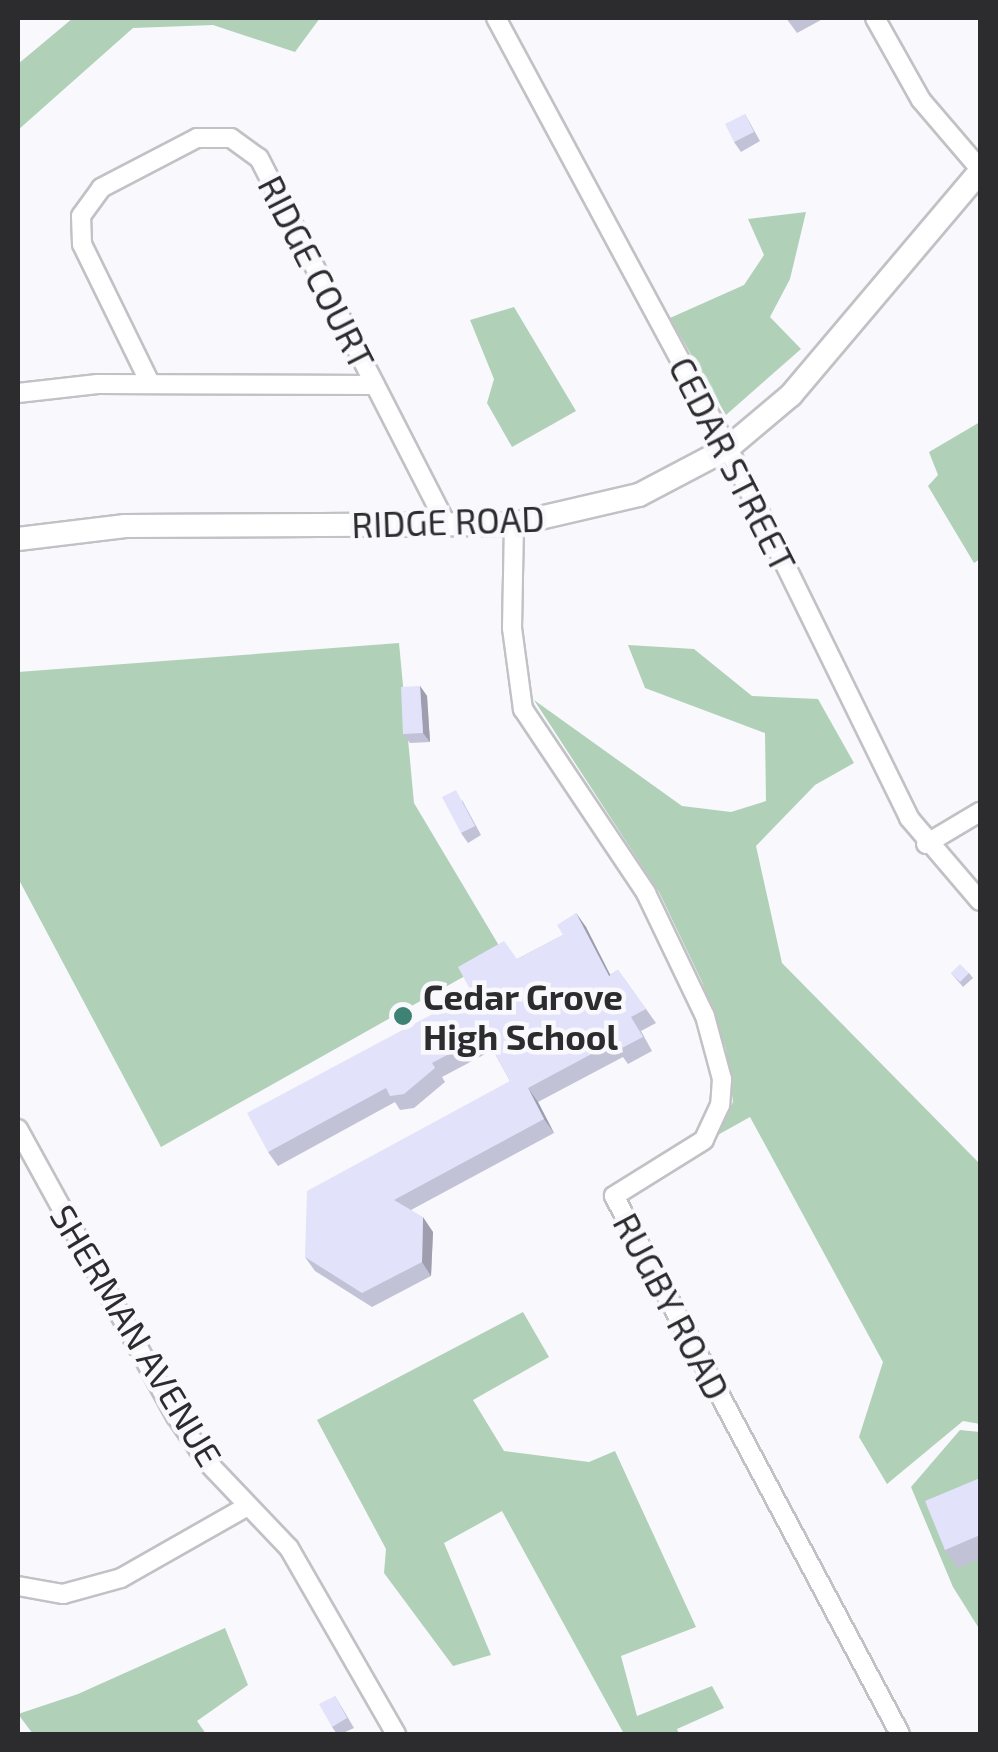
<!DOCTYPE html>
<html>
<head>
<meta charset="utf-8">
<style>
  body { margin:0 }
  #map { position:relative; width:998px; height:1752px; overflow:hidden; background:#f8f8fd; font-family:"Exo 2",sans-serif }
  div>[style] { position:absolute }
  .green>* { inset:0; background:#b0d1b8 }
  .roads { filter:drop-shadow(2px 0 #c1c1c6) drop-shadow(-2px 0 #c1c1c6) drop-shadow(0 2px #c1c1c6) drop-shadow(0 -2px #c1c1c6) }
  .minor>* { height:18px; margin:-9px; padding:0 9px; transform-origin:9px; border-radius:9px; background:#fff }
  .secondary>* { height:22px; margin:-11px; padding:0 11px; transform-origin:11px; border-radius:11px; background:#fff }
  .wall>* { inset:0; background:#c2c2d7 }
  .shaded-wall>* { inset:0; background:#9e9eaf }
  .building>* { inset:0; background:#e2e2fa }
  .dots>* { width:28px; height:28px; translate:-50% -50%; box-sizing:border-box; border:5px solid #f8f8fd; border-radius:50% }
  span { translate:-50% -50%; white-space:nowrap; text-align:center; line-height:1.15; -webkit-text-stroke:9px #f8f8fd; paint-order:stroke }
  .street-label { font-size:35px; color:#2c2c2e }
  .poi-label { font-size:35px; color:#2c2c2e; font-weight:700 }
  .left { translate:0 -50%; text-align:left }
  .frame { position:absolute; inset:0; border:20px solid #2c2c2e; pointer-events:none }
</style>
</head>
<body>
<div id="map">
  <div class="green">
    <div style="clip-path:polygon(73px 18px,320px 18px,295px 52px,213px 25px,133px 28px,18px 130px,18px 64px)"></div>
    <div style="clip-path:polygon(806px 212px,790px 279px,770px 317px,801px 349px,726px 415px,670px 318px,744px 285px,764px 255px,748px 219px)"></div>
    <div style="clip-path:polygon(514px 307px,576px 411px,512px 447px,487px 403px,494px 379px,470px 320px)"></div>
    <div style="clip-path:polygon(980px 422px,980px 559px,974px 563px,928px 486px,938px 475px,929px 452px)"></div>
    <div style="clip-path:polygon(399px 643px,414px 803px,504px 954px,161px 1147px,18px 878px,18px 672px)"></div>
    <div style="clip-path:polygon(628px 645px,694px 649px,752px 696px,818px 699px,854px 763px,815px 785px,756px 846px,782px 963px,980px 1164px,980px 1424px,963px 1421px,887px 1484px,859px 1437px,883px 1362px,750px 1117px,716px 1136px,733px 1102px,726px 1049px,702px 982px,659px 892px,534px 700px,682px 806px,731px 812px,766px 801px,765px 733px,645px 688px)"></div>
    <div style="clip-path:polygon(523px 1312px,549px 1357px,473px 1400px,504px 1451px,589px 1462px,615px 1451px,696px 1627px,621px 1656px,637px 1716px,712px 1686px,724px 1708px,677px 1729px,679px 1734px,624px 1734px,502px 1511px,444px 1543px,491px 1655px,453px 1666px,384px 1573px,386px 1549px,317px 1420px)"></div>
    <div style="clip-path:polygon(960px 1430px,980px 1432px,980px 1630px,953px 1587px,911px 1487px)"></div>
    <div style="clip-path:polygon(225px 1628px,248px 1685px,197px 1721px,206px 1734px,33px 1734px,18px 1714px,78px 1694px)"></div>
  </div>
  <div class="roads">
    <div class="minor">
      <div style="left:496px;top:18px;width:489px;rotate:61.7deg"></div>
      <div style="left:728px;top:448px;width:412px;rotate:63.9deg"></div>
      <div style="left:909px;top:818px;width:109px;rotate:49.5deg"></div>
      <div style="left:875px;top:18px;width:94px;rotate:60.7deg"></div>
      <div style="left:921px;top:100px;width:91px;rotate:49.5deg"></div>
      <div style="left:150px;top:383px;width:155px;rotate:-116.1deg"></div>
      <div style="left:82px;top:244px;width:28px;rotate:-92deg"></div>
      <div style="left:81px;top:216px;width:34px;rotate:-54deg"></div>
      <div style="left:101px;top:188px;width:108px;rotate:-27.5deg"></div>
      <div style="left:197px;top:138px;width:34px"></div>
      <div style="left:231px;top:138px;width:34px;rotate:36deg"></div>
      <div style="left:259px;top:158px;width:412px;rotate:62.9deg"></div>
      <div style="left:18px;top:393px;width:80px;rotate:-6.5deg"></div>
      <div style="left:97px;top:384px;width:278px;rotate:0.2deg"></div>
      <div style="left:514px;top:524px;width:104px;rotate:91.1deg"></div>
      <div style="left:512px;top:628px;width:82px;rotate:82.3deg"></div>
      <div style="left:523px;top:709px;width:221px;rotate:56.2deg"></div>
      <div style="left:646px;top:893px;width:136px;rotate:64.4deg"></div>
      <div style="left:705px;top:1016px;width:65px;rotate:74.9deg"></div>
      <div style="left:722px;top:1079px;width:26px;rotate:94deg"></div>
      <div style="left:720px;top:1105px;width:38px;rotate:115deg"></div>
      <div style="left:704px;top:1140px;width:106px;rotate:148.1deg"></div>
      <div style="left:614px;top:1196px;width:609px;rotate:62deg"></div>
      <div style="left:926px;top:844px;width:63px;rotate:-30.7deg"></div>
      <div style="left:18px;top:1129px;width:328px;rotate:61.2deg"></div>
      <div style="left:176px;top:1416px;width:57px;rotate:55.8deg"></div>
      <div style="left:208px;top:1463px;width:117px;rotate:46.4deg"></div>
      <div style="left:289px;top:1548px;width:215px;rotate:60.1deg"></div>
      <div style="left:18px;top:1586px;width:46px;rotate:10.1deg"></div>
      <div style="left:63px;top:1594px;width:60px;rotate:-15.4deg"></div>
      <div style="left:121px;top:1578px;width:146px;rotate:-29.6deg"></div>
    </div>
    <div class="secondary">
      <div style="left:18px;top:539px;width:108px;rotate:-6.9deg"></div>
      <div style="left:125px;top:526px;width:389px;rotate:-0.3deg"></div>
      <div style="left:514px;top:524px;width:128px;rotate:-13.1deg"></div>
      <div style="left:639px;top:495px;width:101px;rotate:-27.8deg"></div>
      <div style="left:728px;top:448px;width:82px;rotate:-40.1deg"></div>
      <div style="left:791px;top:395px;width:293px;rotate:-49.8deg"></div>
    </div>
  </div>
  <div class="wall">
    <div style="clip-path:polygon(786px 18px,820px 18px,821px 20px,797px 33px)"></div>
    <div style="clip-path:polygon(745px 114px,760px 141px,741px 152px,734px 142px)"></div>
    <div style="clip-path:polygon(420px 686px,427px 696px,430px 742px,410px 743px,403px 734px)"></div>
    <div style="clip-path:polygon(462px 800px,481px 835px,468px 843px,461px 833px)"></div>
    <div style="clip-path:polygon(576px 913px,586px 927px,610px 975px,618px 970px,656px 1023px,641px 1031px,652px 1051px,628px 1064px,623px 1057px,538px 1102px,554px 1133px,411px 1210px,433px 1232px,431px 1276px,372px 1307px,315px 1271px,305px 1257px,510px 1081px,493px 1050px,442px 1077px,445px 1082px,414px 1108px,400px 1110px,395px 1102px,278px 1166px,268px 1152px,517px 959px,563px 935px)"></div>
    <div style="clip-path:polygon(951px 973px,969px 973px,973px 978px,963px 987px)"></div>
    <div style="clip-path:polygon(980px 1478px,980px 1559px,958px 1568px,945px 1550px)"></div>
    <div style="clip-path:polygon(335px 1696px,354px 1728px,341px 1734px,337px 1734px,332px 1727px)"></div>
  </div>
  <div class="shaded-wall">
    <div style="clip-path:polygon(420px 686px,427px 696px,430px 742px,423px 733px)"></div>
    <div style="clip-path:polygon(576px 913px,586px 927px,618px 990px,609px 976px)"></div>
    <div style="clip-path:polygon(528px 1088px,538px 1102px,554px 1133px,544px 1119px)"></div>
    <div style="clip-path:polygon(423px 1217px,433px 1232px,431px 1276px,422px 1262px)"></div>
  </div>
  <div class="building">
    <div style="clip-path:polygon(745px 114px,754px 132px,734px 142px,725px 124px)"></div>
    <div style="clip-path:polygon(420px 686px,423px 733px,403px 734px,401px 687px)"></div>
    <div style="clip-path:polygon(456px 790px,475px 826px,461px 833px,442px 797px)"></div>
    <div style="clip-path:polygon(576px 913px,609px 976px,618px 970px,646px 1009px,631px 1017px,643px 1037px,618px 1050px,614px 1042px,528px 1088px,544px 1119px,394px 1200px,423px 1217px,422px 1262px,362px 1293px,305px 1257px,307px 1191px,510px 1081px,485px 1035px,432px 1063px,435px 1068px,404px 1094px,390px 1096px,386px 1088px,268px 1152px,247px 1113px,472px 993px,458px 967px,504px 941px,517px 959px,563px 935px,557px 925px)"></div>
    <div style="clip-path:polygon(960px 964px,969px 973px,960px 982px,951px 973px)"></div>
    <div style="clip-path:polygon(980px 1478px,980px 1535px,945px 1550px,925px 1501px)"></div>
    <div style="clip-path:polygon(335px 1696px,347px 1718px,332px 1727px,319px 1704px)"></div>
  </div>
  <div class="dots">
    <div style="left:403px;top:1016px;background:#3e8275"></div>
  </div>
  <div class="street-label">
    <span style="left:317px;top:272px;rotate:63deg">RIDGE COURT</span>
    <span style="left:733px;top:464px;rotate:63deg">CEDAR STREET</span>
    <span style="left:448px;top:521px;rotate:-2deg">RIDGE ROAD</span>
    <span style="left:672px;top:1306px;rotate:62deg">RUGBY ROAD</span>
    <span style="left:137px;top:1335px;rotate:59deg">SHERMAN AVENUE</span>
  </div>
  <div class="poi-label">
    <span class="left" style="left:423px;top:1016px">Cedar Grove<br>High School</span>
  </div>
  <div class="frame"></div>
</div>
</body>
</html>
